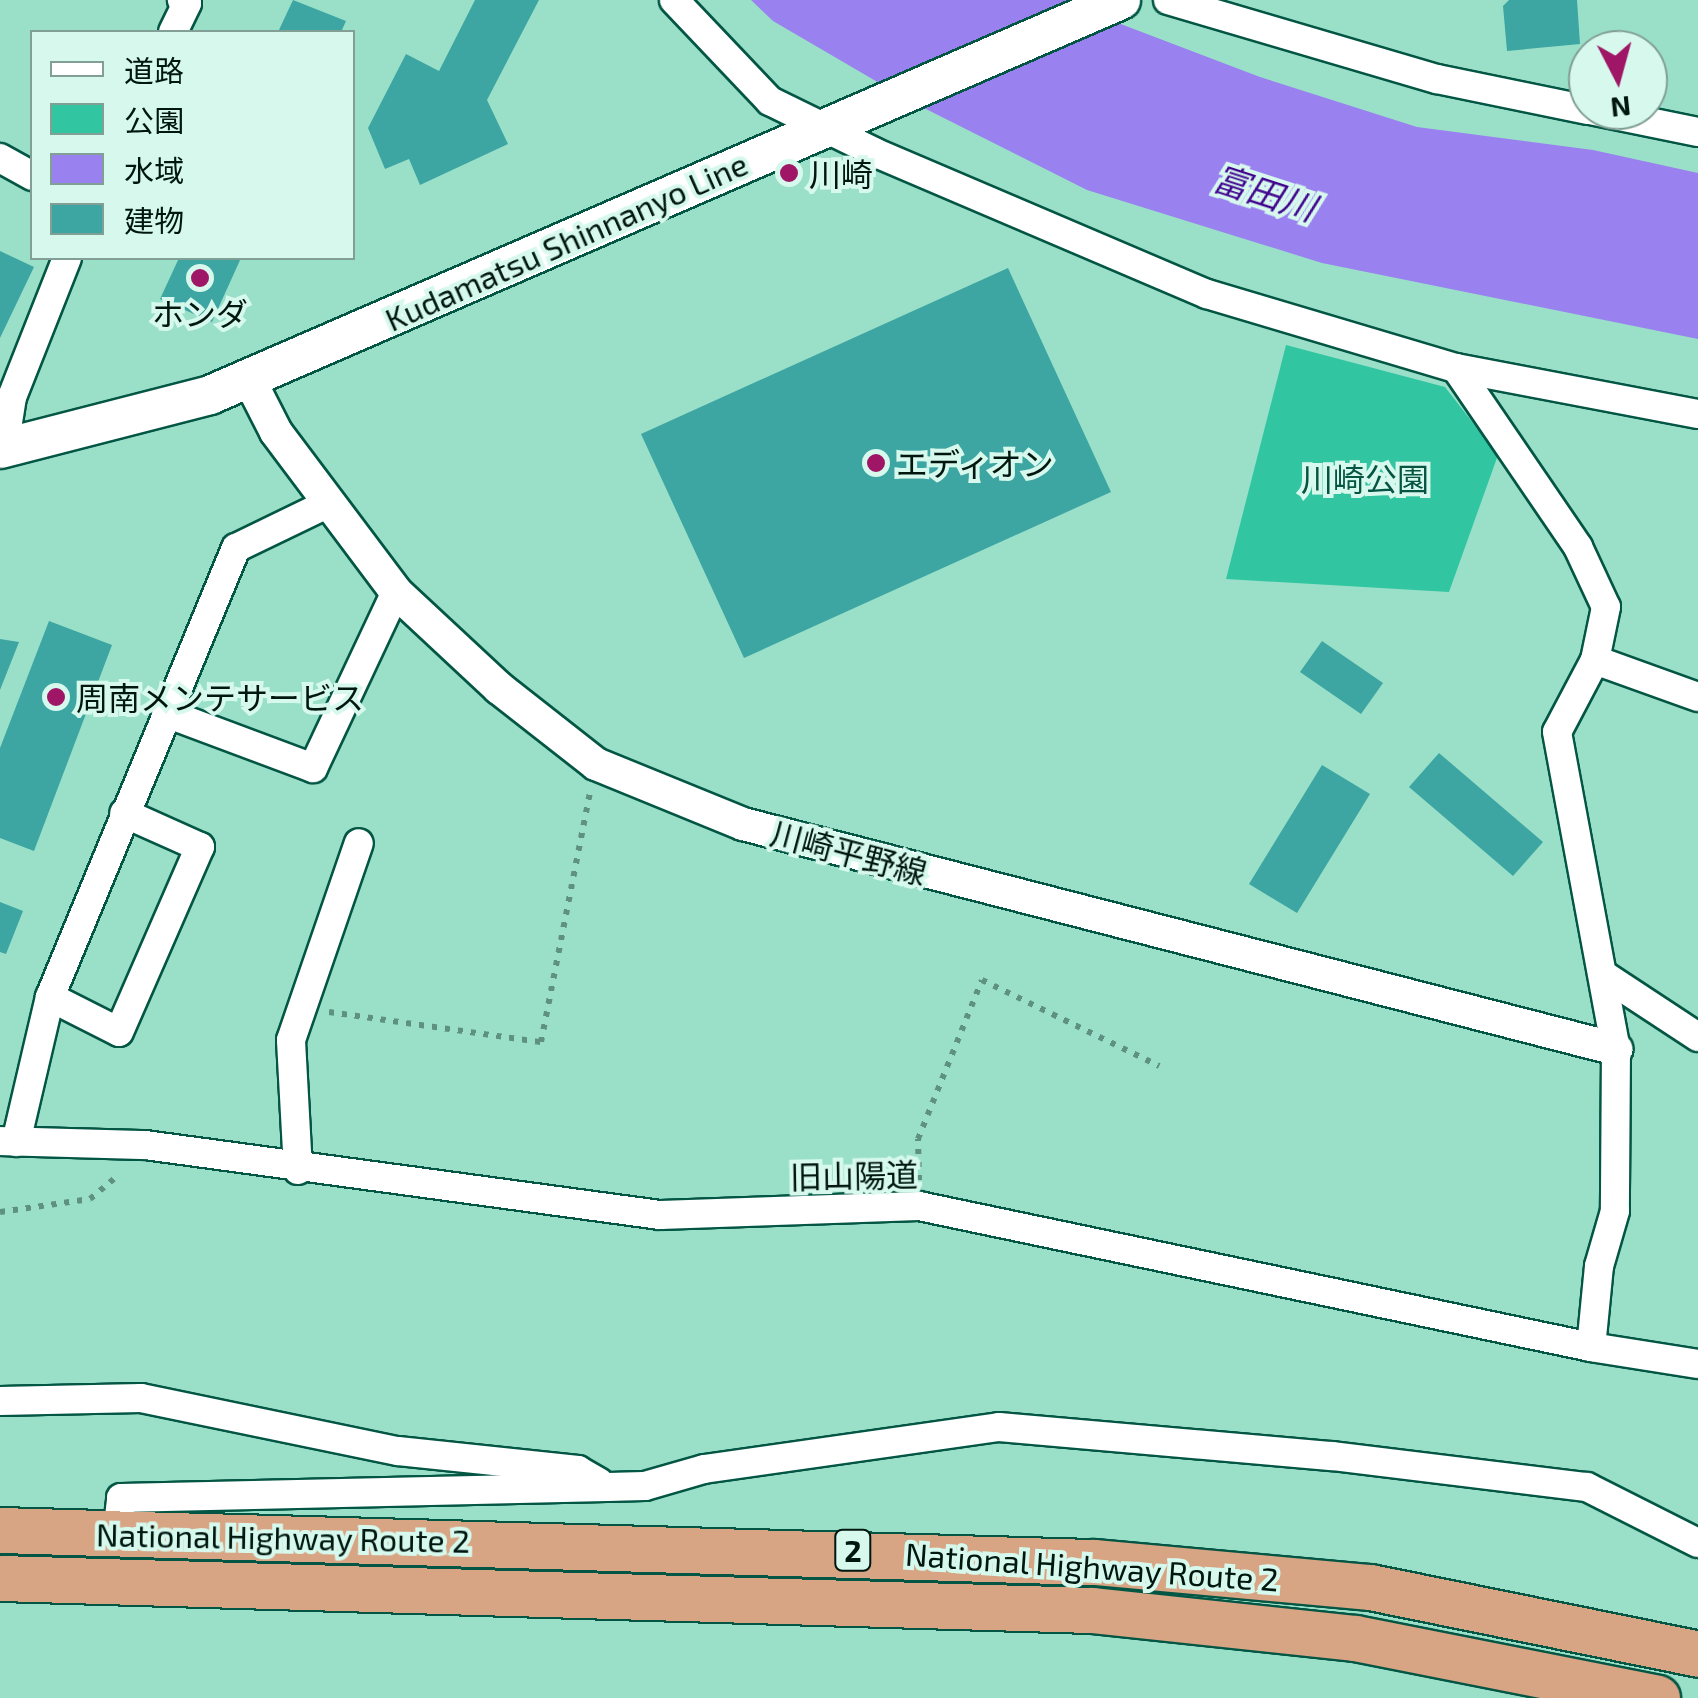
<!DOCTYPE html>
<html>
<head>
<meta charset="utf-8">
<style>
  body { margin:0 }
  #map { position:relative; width:1698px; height:1698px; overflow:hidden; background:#9ae0c9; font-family:"Exo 2","Noto Sans JP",sans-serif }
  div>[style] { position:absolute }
  .green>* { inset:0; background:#31c6a1 }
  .water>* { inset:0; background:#9981ef }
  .building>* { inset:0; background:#3da5a2 }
  .path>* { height:6px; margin-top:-3px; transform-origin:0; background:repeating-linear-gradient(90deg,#5e9181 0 5px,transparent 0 13px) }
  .roads { filter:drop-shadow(2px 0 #045644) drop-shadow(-2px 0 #045644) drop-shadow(0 2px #045644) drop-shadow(0 -2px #045644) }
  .minor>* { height:28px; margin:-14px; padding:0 14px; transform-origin:14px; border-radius:14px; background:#fff }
  .tertiary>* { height:32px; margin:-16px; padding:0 16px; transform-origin:16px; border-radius:16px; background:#fff }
  .secondary>* { height:38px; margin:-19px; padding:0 19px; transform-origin:19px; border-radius:19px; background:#fff }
  .trunk>* { height:45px; margin:-22.5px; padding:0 22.5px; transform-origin:22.5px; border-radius:22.5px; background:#d7a484 }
  .dots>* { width:28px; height:28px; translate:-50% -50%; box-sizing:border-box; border:5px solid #d7f9ed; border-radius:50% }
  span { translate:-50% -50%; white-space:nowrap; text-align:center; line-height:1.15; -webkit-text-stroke:8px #d7f9ed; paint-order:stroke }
  .shield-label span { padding:2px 8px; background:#d7f9ed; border:2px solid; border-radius:8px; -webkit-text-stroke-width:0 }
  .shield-label { font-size:30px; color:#001710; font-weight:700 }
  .poi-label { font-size:32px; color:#001710 }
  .left { translate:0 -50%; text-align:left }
  .street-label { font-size:32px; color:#001710 }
  .park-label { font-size:32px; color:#065442 }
  .water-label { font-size:35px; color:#41048f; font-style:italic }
  .legend { position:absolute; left:30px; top:30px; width:325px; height:230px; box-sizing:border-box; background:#d7f9ed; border:2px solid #819f95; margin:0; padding:12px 18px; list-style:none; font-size:30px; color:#001710 }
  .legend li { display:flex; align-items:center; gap:20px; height:50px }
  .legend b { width:50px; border:2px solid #819f95 }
  .north { position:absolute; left:1568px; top:30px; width:100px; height:100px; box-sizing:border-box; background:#d7f9ed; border:2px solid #819f95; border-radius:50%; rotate:174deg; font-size:28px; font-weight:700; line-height:40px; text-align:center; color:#001710 }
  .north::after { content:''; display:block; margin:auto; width:35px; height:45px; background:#9e1665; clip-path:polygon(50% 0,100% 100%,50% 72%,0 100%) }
</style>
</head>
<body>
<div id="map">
  <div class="green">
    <div style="clip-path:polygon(1286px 345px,1445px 387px,1498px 455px,1449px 592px,1226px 579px)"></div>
  </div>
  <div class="water">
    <div style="clip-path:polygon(751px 0,1075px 0,1097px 15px,1260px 77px,1417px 127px,1593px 150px,1698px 173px,1698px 339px,1322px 263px,1087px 190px,910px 101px,773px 21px)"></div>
  </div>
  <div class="building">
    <div style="clip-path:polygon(293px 0,346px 21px,341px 32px,278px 32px)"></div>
    <div style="clip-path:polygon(475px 0,539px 0,487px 100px,508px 144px,420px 185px,409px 159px,385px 169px,368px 128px,406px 54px,439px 71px)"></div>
    <div style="clip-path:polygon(1509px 0,1577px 0,1580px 44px,1507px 51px,1503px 6px)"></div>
    <div style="clip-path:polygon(0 251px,34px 267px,0 338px)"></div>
    <div style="clip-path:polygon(179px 258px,241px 258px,212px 322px,160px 299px)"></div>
    <div style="clip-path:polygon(1008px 268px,1111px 492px,744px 658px,641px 434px)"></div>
    <div style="clip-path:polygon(49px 621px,112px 645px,34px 851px,0 838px,0 748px)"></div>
    <div style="clip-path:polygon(0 639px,19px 642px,0 690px)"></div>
    <div style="clip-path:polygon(1322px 641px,1383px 683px,1361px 714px,1300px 672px)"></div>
    <div style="clip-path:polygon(1439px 753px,1543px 842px,1513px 876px,1409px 787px)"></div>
    <div style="clip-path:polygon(1322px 765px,1370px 794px,1297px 913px,1249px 884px)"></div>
    <div style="clip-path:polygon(0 902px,23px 911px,6px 954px,0 952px)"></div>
  </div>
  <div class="path">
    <div style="left:329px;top:1012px;width:214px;rotate:8.1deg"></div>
    <div style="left:541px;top:1042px;width:254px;rotate:-78.9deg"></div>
    <div style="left:919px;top:1180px;width:41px;rotate:-91.4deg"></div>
    <div style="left:918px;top:1139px;width:171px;rotate:-68.1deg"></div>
    <div style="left:982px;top:980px;width:197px;rotate:25.9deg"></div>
    <div style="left:0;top:1212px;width:91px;rotate:-8.2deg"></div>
    <div style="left:90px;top:1199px;width:38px;rotate:-40deg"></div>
  </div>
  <div class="roads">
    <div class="minor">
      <div style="left:674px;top:0;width:139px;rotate:46.5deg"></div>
      <div style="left:770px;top:101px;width:116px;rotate:26.1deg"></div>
      <div style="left:874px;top:152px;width:362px;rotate:23.1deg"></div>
      <div style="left:1207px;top:294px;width:260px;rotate:16.6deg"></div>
      <div style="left:1456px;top:368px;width:246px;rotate:10.8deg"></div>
      <div style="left:1168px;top:0;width:280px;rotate:16.4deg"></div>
      <div style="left:1437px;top:79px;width:154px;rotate:11.6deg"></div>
      <div style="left:173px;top:32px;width:32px;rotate:-64deg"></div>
      <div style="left:187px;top:3px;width:6px;rotate:-149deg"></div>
      <div style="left:1590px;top:110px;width:110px;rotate:11.5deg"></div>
      <div style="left:0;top:158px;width:37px;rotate:29deg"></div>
      <div style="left:1456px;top:368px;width:217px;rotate:55.7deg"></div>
      <div style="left:1578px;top:547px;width:66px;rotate:65deg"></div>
      <div style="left:1606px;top:607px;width:54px;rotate:101.7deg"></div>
      <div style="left:1595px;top:660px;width:81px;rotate:117.8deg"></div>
      <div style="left:1557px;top:732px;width:322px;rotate:79.5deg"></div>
      <div style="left:1616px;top:1049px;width:162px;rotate:90.4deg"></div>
      <div style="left:1615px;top:1211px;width:57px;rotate:106.2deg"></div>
      <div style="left:1599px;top:1266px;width:81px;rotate:95.6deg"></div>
      <div style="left:4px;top:448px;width:52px;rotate:-81.1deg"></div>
      <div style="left:12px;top:397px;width:149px;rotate:-68.4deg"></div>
      <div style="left:1595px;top:660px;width:109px;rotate:19.8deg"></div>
      <div style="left:166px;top:713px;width:157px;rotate:20.5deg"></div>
      <div style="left:313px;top:768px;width:195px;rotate:-64.8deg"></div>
      <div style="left:1605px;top:976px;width:111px;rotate:33.3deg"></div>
      <div style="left:50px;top:997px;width:77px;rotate:26.9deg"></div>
      <div style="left:119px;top:1032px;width:202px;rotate:-66.4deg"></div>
      <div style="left:200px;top:847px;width:83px;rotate:-155.9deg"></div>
      <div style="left:0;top:1141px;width:145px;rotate:1.6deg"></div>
      <div style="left:145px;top:1145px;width:520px;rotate:7.74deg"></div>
      <div style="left:660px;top:1215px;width:259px;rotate:-2deg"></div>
      <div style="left:919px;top:1206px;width:687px;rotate:11.85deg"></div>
      <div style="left:1591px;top:1347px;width:108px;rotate:9deg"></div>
      <div style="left:16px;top:1142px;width:149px;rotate:-76.8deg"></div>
      <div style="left:50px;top:997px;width:486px;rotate:-67.5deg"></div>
      <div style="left:236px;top:548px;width:103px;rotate:-25.8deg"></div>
      <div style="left:298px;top:1170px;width:130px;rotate:-93.1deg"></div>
      <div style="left:291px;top:1040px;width:208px;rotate:-71deg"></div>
      <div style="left:0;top:1401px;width:141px;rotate:-1.2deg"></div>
      <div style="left:141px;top:1398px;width:262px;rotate:11.7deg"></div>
      <div style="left:398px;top:1451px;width:181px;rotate:6deg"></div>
      <div style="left:578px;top:1470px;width:24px;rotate:30deg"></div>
      <div style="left:117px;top:1533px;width:35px;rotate:-83deg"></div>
      <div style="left:121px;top:1498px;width:524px;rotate:-1.31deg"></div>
      <div style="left:645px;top:1486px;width:61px;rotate:-16.1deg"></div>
      <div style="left:704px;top:1469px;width:298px;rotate:-8.1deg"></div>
      <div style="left:999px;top:1427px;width:335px;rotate:5deg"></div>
      <div style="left:1333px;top:1456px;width:256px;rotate:7deg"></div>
      <div style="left:1587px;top:1487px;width:124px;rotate:26.8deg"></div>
    </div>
    <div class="tertiary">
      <div style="left:249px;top:379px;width:59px;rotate:63deg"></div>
      <div style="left:276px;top:432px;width:200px;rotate:53.1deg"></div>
      <div style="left:396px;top:592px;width:141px;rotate:43deg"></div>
      <div style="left:499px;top:688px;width:123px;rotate:38.1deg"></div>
      <div style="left:596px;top:764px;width:159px;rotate:22.2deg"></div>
      <div style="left:743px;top:824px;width:902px;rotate:14.45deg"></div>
    </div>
    <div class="secondary">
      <div style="left:0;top:449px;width:217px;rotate:-14.4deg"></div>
      <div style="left:210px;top:395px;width:993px;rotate:-23.44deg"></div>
    </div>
    <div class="trunk">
      <div style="left:0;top:1530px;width:1094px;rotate:1.68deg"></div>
      <div style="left:1094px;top:1562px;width:277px;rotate:5.2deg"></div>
      <div style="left:1370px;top:1587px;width:335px;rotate:11.5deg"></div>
      <div style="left:0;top:1578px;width:1092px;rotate:1.68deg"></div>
      <div style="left:1092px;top:1610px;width:264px;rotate:6.1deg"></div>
      <div style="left:1355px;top:1638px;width:308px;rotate:11.2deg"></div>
    </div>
  </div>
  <div class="dots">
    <div style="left:789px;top:173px;background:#9e1665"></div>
    <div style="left:200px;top:278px;background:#9e1665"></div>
    <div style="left:876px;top:463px;background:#9e1665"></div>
    <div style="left:56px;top:697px;background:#9e1665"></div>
  </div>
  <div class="shield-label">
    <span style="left:853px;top:1550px">2</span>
  </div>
  <div class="poi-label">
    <span class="left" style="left:809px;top:173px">川崎</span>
    <span style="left:200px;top:313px">ホンダ</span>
    <span class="left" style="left:896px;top:463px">エディオン</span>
    <span class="left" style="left:76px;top:697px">周南メンテサービス</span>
  </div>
  <div class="street-label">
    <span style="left:566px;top:241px;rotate:-24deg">Kudamatsu Shinnanyo Line</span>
    <span style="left:849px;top:852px;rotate:15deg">川崎平野線</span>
    <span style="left:854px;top:1175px;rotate:-1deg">旧山陽道</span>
    <span style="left:283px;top:1537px;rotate:1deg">National Highway Route 2</span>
    <span style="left:1092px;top:1566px;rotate:4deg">National Highway Route 2</span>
  </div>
  <div class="park-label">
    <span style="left:1365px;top:478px">川崎公園</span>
  </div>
  <div class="water-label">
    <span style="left:1265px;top:192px;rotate:18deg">富田川</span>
  </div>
  <ul class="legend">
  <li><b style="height:12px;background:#fff"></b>道路</li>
  <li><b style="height:28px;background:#31c6a1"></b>公園</li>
  <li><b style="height:28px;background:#9981ef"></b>水域</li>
  <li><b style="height:28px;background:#3da5a2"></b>建物</li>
  </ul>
  <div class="north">N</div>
</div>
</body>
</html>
